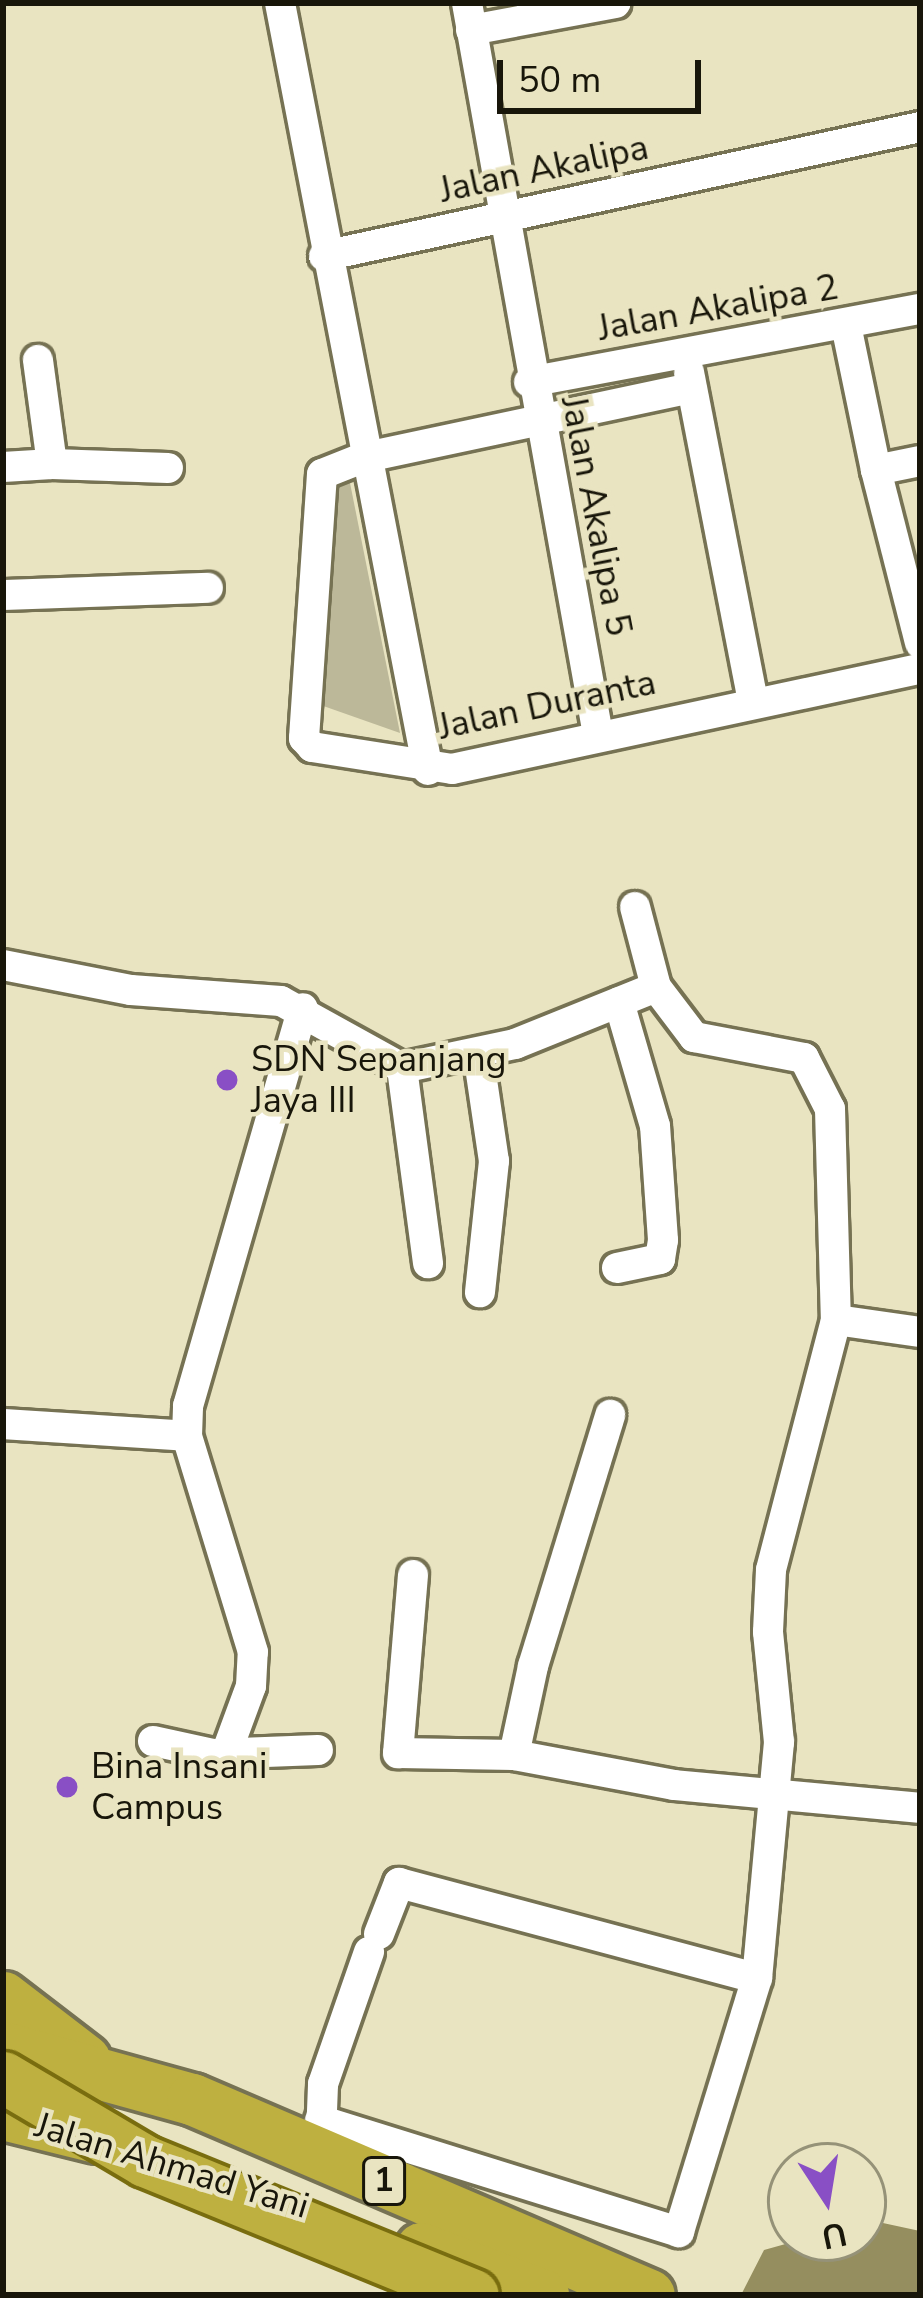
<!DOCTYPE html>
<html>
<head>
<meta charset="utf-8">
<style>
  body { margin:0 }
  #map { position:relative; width:923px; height:2298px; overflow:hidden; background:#e9e4c1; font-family:"Nunito Sans",sans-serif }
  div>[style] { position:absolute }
  .green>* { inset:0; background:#bcb899 }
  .water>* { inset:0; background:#958e5f }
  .roads { filter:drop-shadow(3px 0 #767253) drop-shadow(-3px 0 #767253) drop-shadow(0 3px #767253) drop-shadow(0 -3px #767253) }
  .minor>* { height:30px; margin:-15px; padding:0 15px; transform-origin:15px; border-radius:15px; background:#fff }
  .trunk>* { height:51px; margin:-25.5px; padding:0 25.5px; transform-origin:25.5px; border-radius:25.5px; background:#beb040 }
  .bridges { filter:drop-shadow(3px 0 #796d0f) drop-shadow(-3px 0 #796d0f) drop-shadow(0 3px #796d0f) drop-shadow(0 -3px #796d0f) }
  .trunk-bridge>* { height:51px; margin:-25.5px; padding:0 25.5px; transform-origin:25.5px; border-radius:25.5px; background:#beb040 }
  .dots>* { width:33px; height:33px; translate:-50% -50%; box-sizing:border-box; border:6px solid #e9e4c1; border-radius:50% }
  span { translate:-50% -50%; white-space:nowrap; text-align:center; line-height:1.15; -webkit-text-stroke:9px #e9e4c1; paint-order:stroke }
  .shield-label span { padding:3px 9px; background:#e9e4c1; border:3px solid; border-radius:9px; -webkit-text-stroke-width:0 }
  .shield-label { font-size:33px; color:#18160a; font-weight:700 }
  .street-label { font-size:36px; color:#18160a }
  .poi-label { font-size:36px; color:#18160a }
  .left { translate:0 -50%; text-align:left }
  .frame { position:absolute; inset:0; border:6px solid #18160a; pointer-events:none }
  .north { position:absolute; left:767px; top:2142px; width:120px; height:120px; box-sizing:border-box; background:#e9e4c1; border:3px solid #959278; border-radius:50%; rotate:168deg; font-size:33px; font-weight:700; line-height:48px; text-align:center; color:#18160a }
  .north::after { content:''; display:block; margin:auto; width:42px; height:54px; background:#894fc5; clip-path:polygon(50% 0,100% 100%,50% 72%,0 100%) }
  .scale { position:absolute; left:497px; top:60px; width:204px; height:54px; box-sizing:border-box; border:6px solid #18160a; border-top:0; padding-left:15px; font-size:36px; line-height:42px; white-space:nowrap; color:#18160a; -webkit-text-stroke:9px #e9e4c1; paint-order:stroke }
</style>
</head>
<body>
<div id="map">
  <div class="green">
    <div style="clip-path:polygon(349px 478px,400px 733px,312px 702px,319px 480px)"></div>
  </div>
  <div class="water">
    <div style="clip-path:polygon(869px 2220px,920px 2231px,920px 2295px,741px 2295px,764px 2250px,807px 2238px,863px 2238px)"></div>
  </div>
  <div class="roads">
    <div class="minor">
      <div style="left:280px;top:3px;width:781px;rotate:79.08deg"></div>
      <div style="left:467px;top:3px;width:744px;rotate:79.85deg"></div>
      <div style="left:471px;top:30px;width:147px;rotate:-10.6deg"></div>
      <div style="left:324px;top:256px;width:610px;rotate:-12.21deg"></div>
      <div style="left:846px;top:325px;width:148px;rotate:78.3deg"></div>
      <div style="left:689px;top:372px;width:335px;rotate:79deg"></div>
      <div style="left:529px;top:382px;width:398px;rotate:-10.6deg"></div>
      <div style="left:691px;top:388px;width:333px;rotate:168deg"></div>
      <div style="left:365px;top:457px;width:46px;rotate:158.4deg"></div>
      <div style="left:322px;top:474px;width:265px;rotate:93.9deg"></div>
      <div style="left:304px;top:738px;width:12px;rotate:48deg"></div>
      <div style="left:312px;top:747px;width:142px;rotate:8.9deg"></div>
      <div style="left:452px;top:769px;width:479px;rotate:-12.1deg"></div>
      <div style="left:920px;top:461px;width:45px;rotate:168.4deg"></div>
      <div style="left:876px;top:470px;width:179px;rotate:75.7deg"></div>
      <div style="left:52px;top:464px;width:116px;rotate:2deg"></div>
      <div style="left:3px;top:467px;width:49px;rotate:-3.5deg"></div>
      <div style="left:52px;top:464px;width:105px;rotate:-97.7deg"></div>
      <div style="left:3px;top:595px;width:205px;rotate:-2deg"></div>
      <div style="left:635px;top:907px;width:83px;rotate:75.3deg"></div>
      <div style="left:3px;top:965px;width:130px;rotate:11.1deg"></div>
      <div style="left:131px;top:990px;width:150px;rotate:4.2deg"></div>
      <div style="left:281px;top:1001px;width:138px;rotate:29deg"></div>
      <div style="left:402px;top:1068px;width:116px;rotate:-12deg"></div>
      <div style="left:515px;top:1044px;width:152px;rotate:-22deg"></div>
      <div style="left:656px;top:987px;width:63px;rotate:52.8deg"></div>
      <div style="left:694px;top:1037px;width:112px;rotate:10.8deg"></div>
      <div style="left:804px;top:1058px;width:57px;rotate:63deg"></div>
      <div style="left:830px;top:1109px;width:211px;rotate:88.4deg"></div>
      <div style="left:836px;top:1320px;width:258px;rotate:104.6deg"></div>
      <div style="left:771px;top:1570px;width:62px;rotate:92.8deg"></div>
      <div style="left:768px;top:1632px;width:111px;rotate:84.3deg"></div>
      <div style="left:779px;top:1742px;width:237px;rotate:95.3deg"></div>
      <div style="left:757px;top:1978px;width:266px;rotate:107.1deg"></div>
      <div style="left:679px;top:2232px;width:376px;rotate:-162.7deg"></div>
      <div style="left:478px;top:1053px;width:109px;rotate:81.6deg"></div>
      <div style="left:494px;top:1161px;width:132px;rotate:96.1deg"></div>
      <div style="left:402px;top:1068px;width:197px;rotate:82.4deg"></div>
      <div style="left:617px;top:1268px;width:44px;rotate:-11.8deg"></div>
      <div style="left:660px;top:1259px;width:19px;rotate:-81deg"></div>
      <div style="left:663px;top:1240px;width:114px;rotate:-94deg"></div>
      <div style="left:655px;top:1126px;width:129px;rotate:-106.2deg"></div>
      <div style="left:836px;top:1320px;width:85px;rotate:8.1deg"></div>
      <div style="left:3px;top:1424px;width:184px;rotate:3.7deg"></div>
      <div style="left:413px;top:1575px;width:179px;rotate:94.8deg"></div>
      <div style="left:398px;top:1753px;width:116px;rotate:1deg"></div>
      <div style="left:514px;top:1755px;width:163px;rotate:10.6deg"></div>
      <div style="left:674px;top:1785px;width:247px;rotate:5.3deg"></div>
      <div style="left:153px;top:1741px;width:61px;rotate:12.2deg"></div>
      <div style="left:213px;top:1754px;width:105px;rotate:-2.2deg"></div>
      <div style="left:227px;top:1751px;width:69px;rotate:-69.7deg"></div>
      <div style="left:251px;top:1686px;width:34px;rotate:-87deg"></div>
      <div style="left:253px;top:1652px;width:226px;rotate:-107deg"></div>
      <div style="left:187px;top:1436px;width:30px;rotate:-88deg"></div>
      <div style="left:188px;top:1406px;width:414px;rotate:-73.9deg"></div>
      <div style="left:514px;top:1755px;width:91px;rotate:-77.9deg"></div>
      <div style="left:533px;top:1666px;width:263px;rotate:-72.9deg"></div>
      <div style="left:379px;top:1934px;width:55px;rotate:-68.6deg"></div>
      <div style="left:399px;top:1883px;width:370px;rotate:14.9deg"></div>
      <div style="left:321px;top:2137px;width:53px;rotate:-87.8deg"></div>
      <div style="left:323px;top:2084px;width:140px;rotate:-70.8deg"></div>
    </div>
    <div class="trunk">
      <div style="left:3px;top:1997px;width:103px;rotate:37.5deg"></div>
      <div style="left:3px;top:2047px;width:196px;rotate:15.4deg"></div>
      <div style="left:192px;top:2099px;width:497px;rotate:23.2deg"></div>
      <div style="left:3px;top:2114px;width:96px;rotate:13.9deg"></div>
      <div style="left:421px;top:2248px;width:131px;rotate:21.1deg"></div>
    </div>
  </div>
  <div class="bridges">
    <div class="trunk-bridge">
      <div style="left:3px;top:2077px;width:165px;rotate:30.6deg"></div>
      <div style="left:145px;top:2161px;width:354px;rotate:22.2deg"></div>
    </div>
  </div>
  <div class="dots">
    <div style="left:227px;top:1080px;background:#894fc5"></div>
    <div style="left:67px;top:1787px;background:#894fc5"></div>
  </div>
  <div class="shield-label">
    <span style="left:384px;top:2181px">1</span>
  </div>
  <div class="street-label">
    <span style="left:544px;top:169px;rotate:-12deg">Jalan Akalipa</span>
    <span style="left:718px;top:308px;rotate:-10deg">Jalan Akalipa 2</span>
    <span style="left:596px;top:516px;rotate:79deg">Jalan Akalipa 5</span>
    <span style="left:547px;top:705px;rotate:-12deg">Jalan Duranta</span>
    <span style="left:172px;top:2166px;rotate:17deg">Jalan Ahmad Yani</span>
  </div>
  <div class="poi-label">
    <span class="left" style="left:251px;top:1080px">SDN Sepanjang<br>Jaya III</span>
    <span class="left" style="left:91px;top:1787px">Bina Insani<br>Campus</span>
  </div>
  <div class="frame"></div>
  <div class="north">U</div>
  <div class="scale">50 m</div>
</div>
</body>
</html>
